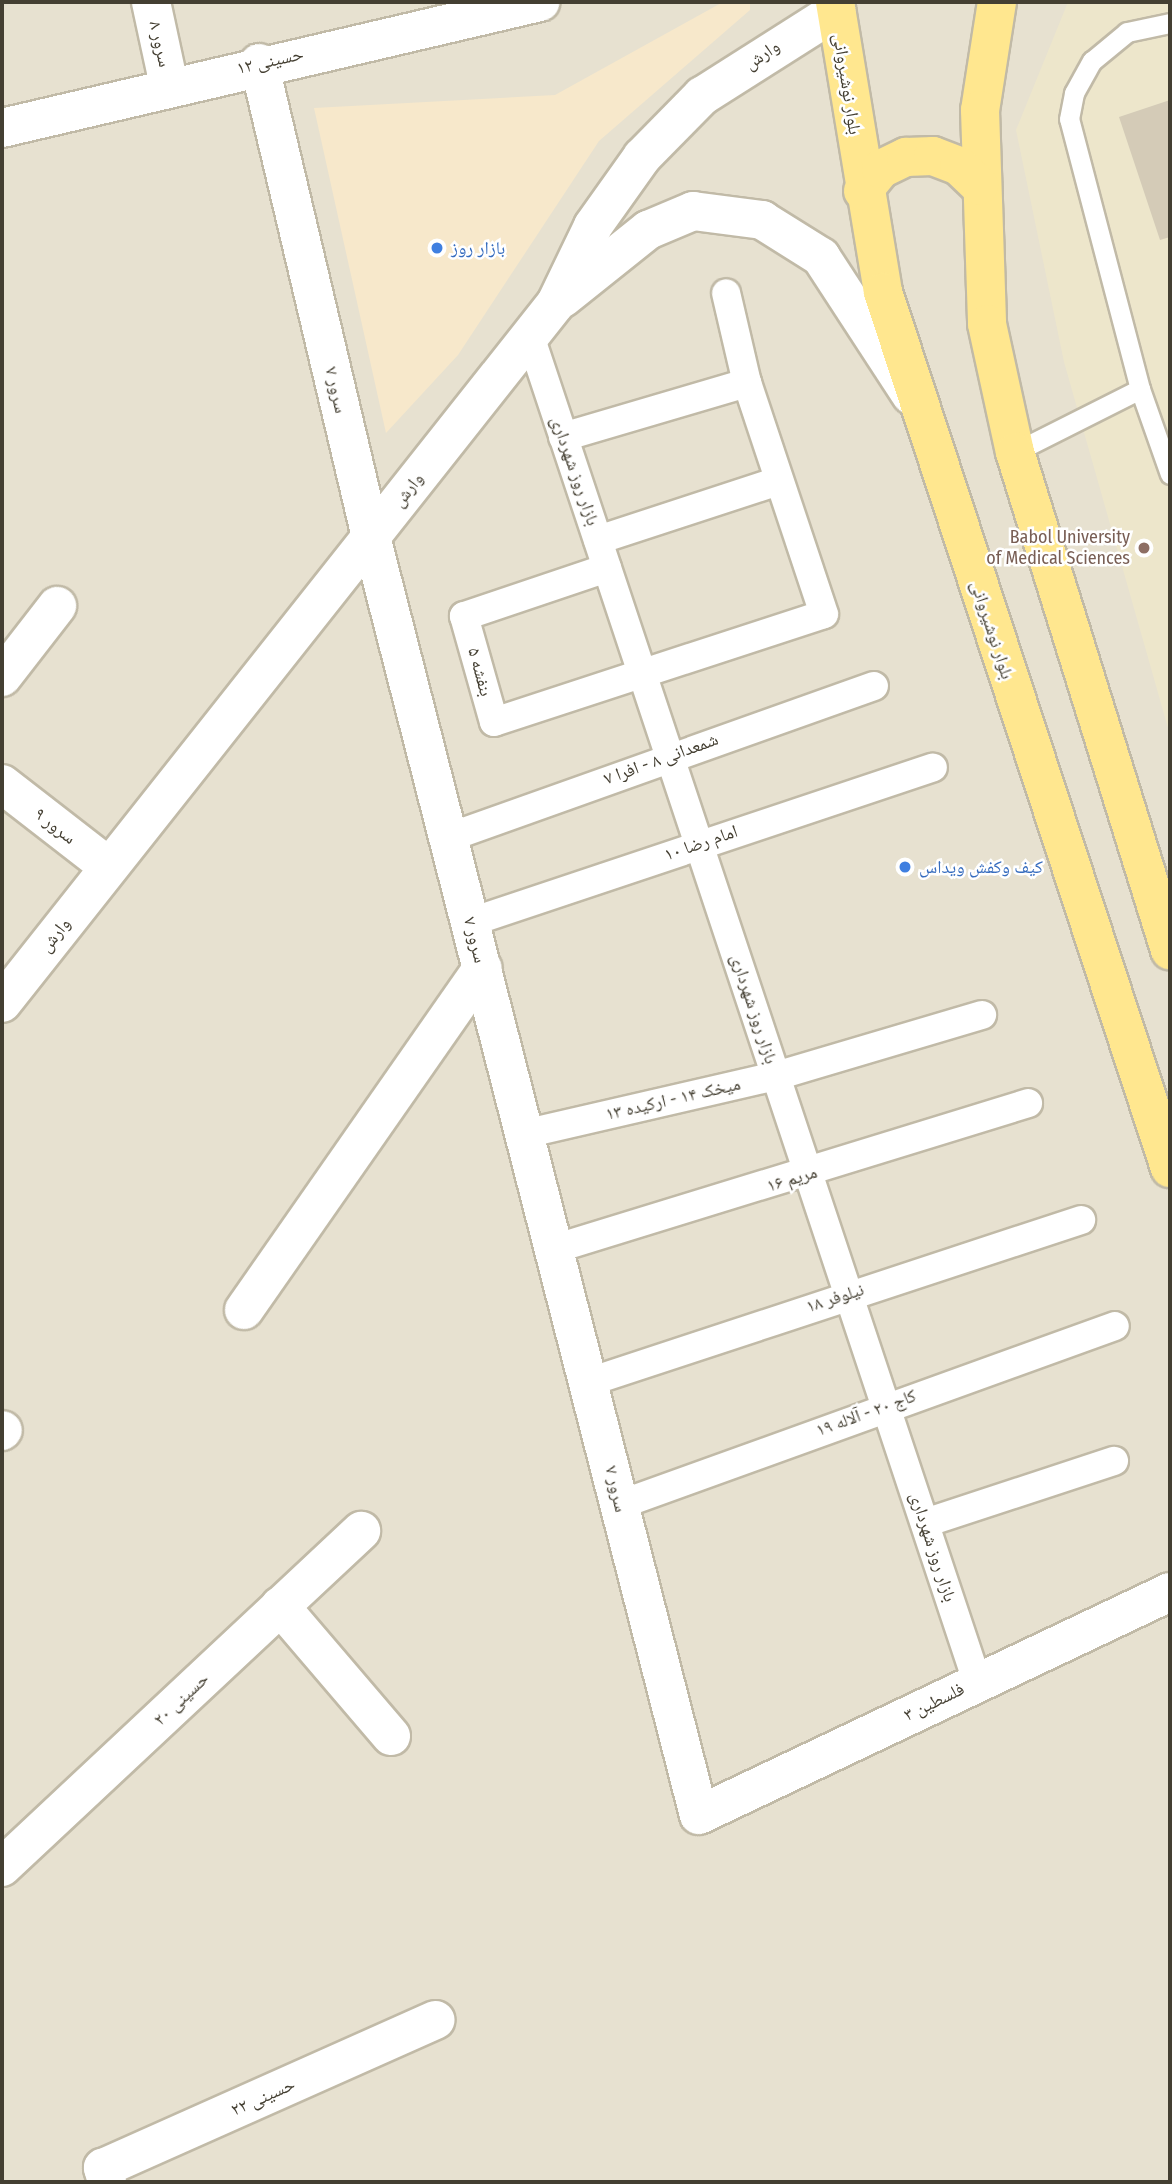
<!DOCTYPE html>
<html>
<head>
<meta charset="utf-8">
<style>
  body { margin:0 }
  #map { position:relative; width:1172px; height:2184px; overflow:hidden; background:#f3efe2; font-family:"Fira Sans Condensed","Noto Naskh Arabic",sans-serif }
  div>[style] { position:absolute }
  .residential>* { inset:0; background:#e7e1d0 }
  .commercial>* { inset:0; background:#f7e8cb }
  .education>* { inset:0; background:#ede6cb }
  .building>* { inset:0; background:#d4cbb7 }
  .roads { filter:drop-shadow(2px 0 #c1baa7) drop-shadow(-2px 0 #c1baa7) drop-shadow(0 2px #c1baa7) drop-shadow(0 -2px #c1baa7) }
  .service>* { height:19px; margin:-9.5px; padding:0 9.5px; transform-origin:9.5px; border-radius:9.5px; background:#fff }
  .pedestrian>* { height:28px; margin:-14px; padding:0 14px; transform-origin:14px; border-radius:14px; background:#fff }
  .minor>* { height:38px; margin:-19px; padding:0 19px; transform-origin:19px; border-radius:19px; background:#fff }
  .primary>* { height:38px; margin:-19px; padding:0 19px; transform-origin:19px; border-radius:19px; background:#ffe78f }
  .dots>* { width:19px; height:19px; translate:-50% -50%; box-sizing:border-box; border:4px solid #fff; border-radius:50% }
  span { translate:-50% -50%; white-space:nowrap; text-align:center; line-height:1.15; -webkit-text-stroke:5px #fff; paint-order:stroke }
  .street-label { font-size:18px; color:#443f32 }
  .shop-label { font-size:18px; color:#366cbe }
  .left { translate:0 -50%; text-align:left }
  .education-label { font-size:18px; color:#785e54 }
  .right { translate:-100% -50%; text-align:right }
  .frame { position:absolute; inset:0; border:4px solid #443f32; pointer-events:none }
</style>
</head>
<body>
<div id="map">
  <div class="residential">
    <div style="clip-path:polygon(2px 2px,1170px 2px,1170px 2182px,2px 2182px)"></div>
  </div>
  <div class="commercial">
    <div style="clip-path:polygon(723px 2px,750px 2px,750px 10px,599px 141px,458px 355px,386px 433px,314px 108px,555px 95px)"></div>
  </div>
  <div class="education">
    <div style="clip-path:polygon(1068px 2px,1170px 2px,1170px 735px,1064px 362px,1016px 130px)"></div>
  </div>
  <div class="building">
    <div style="clip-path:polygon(1170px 100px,1170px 237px,1160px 240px,1119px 117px)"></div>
  </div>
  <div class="roads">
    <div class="service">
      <div style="left:1140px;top:389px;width:279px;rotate:-104.7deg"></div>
      <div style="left:1069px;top:119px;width:26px;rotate:-79deg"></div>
      <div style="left:1074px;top:93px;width:37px;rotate:-61deg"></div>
      <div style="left:1092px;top:61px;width:45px;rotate:-39.6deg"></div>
      <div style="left:1127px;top:32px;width:44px;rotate:-11.8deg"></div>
      <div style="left:1015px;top:452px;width:140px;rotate:-26.7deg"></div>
      <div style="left:1140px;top:389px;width:90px;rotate:70.6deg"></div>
    </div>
    <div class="pedestrian">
      <div style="left:530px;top:336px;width:1417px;rotate:71.62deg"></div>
      <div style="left:563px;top:437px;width:192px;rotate:-16.4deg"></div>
      <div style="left:598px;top:540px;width:189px;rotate:-18.1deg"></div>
      <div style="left:607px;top:568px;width:151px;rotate:161.4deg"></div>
      <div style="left:464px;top:616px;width:110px;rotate:74.2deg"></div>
      <div style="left:494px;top:722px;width:347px;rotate:-18.1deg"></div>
      <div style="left:824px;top:614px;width:243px;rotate:-108.4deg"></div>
      <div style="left:747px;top:383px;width:92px;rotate:-103.1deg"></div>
      <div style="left:450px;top:837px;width:450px;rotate:-19.6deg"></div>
      <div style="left:471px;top:922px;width:487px;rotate:-18.5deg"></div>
      <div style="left:524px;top:1134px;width:259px;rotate:-13deg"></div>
      <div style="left:776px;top:1076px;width:215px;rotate:-16.5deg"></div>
      <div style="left:554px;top:1249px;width:496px;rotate:-17.1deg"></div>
      <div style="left:592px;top:1381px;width:515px;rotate:-18.22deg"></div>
      <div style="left:619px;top:1505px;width:527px;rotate:-19.84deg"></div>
      <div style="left:925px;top:1523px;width:199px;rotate:-18.2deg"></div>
    </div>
    <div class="minor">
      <div style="left:151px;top:2px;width:85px;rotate:77.8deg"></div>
      <div style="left:259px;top:63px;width:487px;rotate:76.7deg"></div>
      <div style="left:371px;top:537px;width:1319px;rotate:75.61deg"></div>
      <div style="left:699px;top:1815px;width:521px;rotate:-25.34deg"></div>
      <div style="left:2px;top:128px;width:553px;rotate:-13.18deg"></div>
      <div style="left:563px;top:298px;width:109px;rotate:-38.7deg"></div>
      <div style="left:648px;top:230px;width:49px;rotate:-22.9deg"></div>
      <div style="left:693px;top:211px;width:70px;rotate:7.4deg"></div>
      <div style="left:762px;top:220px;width:70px;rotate:32.1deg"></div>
      <div style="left:821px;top:257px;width:165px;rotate:56.9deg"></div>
      <div style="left:2px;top:677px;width:90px;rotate:-52.2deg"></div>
      <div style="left:2px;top:784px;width:135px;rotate:37.8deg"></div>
      <div style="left:2px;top:1003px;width:893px;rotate:-51.64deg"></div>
      <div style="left:556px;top:303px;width:85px;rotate:-64.3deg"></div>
      <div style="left:593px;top:226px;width:85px;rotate:-54.6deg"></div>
      <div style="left:642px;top:157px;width:86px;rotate:-45.5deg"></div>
      <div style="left:702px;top:96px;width:159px;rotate:-32.4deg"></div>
      <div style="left:244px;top:1310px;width:417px;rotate:-55.1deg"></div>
      <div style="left:2px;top:1431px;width:1px;rotate:-45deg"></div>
      <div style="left:280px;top:1606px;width:171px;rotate:49.5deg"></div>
      <div style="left:2px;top:1867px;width:492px;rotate:-43.1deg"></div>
      <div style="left:107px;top:2182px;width:15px;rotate:-106deg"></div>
      <div style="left:103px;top:2168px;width:364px;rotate:-24deg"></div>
    </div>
    <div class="primary">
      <div style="left:835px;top:2px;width:294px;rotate:80.6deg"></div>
      <div style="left:883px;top:292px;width:922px;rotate:71.86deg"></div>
      <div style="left:997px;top:2px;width:109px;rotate:98.9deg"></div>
      <div style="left:980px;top:110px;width:214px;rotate:88.1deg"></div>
      <div style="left:987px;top:324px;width:131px;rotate:77.7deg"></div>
      <div style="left:1015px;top:452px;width:522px;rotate:72.71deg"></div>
      <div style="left:863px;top:191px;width:28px;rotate:-51deg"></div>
      <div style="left:881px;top:169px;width:28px;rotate:-26deg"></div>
      <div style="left:906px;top:157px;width:27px;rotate:-2deg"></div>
      <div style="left:933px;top:156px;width:28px;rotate:21deg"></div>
      <div style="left:959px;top:166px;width:28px;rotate:44deg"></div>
    </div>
  </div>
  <div class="dots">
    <div style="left:437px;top:248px;background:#3f7fe0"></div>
    <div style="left:1144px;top:548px;background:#8d6e63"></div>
    <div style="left:905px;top:867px;background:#3f7fe0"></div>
  </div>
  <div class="street-label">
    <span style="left:160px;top:44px;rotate:77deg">سرور ۸</span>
    <span style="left:762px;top:55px;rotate:-34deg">وارش</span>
    <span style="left:270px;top:61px;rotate:-13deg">حسینی ۱۲</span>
    <span style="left:847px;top:84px;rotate:81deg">بلوار نوشیروانی</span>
    <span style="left:336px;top:390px;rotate:77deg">سرور ۷</span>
    <span style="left:575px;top:471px;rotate:71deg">بازار روز شهرداری</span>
    <span style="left:408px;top:490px;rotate:-52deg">وارش</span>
    <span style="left:992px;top:630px;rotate:72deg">بلوار نوشیروانی</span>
    <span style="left:480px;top:672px;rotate:75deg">بنفشه ۵</span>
    <span style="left:661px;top:759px;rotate:-20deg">شمعدانی ۸ - افرا ۷</span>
    <span style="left:55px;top:826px;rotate:38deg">سرور ۹</span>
    <span style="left:701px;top:843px;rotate:-19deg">امام رضا ۱۰</span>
    <span style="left:55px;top:935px;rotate:-52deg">وارش</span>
    <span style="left:475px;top:940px;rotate:76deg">سرور ۷</span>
    <span style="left:754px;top:1009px;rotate:72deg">بازار روز شهرداری</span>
    <span style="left:673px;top:1099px;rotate:-13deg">میخک ۱۴ - ارکیده ۱۳</span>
    <span style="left:792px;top:1179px;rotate:-17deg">مریم ۱۶</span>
    <span style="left:835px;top:1298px;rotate:-18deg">نیلوفر ۱۸</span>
    <span style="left:866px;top:1413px;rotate:-20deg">کاج ۲۰ - آلاله ۱۹</span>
    <span style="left:616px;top:1489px;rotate:77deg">سرور ۷</span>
    <span style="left:933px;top:1547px;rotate:72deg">بازار روز شهرداری</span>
    <span style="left:181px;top:1699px;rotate:-43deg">حسینی ٢٠</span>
    <span style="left:934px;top:1702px;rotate:-26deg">فلسطین ۳</span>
    <span style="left:263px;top:2097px;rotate:-24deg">حسینی ۲۲</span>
  </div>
  <div class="shop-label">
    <span class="left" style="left:451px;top:248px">بازار روز</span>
    <span class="left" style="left:919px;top:867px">کیف و‌کفش ویداس</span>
  </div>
  <div class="education-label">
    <span class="right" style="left:1130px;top:548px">Babol University<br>of Medical Sciences</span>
  </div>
  <div class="frame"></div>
</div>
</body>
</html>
